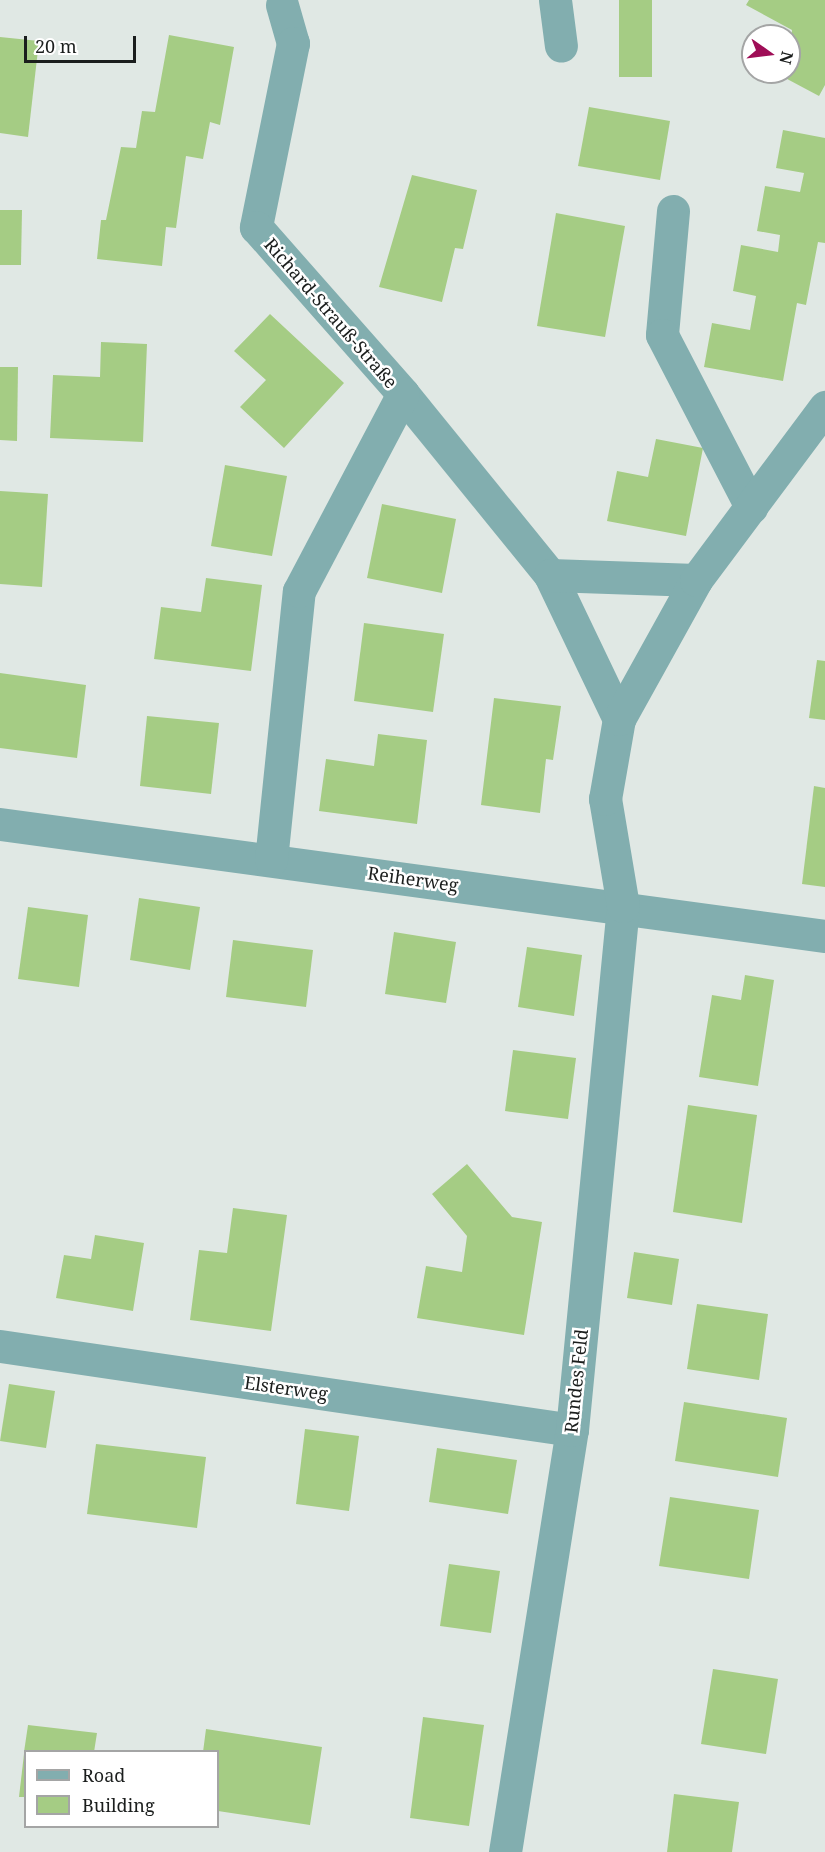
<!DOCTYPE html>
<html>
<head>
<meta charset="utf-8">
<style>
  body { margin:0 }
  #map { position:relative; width:825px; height:1852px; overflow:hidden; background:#e0e8e4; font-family:"Noto Serif",serif }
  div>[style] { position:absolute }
  .building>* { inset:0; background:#a5cc84 }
  .minor>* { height:33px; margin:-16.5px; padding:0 16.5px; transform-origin:16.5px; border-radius:16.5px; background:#82aeaf }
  span { translate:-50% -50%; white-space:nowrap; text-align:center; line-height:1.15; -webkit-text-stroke:5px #fff; paint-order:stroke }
  .street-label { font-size:18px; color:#1b1e1d }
  .legend { position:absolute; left:24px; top:1750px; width:195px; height:78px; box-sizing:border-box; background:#fff; border:2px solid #a4a5a5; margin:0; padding:8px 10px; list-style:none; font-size:18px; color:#1b1e1d }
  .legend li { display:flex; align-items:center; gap:12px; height:30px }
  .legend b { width:30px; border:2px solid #a4a5a5 }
  .north { position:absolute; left:741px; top:24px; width:60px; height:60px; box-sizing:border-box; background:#fff; border:2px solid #a4a5a5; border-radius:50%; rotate:104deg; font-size:16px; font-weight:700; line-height:24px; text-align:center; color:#1b1e1d }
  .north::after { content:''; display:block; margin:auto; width:21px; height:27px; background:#9f0e57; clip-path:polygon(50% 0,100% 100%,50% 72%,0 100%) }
  .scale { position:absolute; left:24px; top:36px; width:112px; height:27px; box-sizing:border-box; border:3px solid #1b1e1d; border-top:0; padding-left:8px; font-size:18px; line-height:21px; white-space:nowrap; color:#1b1e1d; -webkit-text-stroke:4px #fff; paint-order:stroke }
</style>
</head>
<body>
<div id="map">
  <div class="building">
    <div style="clip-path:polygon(619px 0,652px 0,652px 77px,619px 77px)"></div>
    <div style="clip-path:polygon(749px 0,825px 0,825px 85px,819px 96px,774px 72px,789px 72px,792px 30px,746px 5px)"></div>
    <div style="clip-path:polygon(169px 35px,234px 47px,220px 125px,210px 122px,203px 159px,186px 156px,176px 228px,166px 227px,162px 266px,97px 259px,101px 220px,106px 220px,121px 147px,136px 148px,142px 111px,155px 112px)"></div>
    <div style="clip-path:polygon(0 37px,39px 41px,28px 137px,0 133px)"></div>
    <div style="clip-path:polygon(589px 107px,670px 121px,660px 180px,578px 166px)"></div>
    <div style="clip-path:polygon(783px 130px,825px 138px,825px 243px,818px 242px,806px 305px,797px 303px,783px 381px,704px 367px,712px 323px,750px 330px,756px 296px,733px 291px,741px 245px,778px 252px,780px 235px,757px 231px,765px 186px,800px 192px,804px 173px,776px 168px)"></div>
    <div style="clip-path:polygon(412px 175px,477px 190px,463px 249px,455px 248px,442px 302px,379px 287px)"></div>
    <div style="clip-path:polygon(0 210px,22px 210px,21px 265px,0 265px)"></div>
    <div style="clip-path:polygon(556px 213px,625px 226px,605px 337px,537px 326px)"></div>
    <div style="clip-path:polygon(270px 314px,344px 383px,284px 448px,240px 407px,266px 380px,234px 351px)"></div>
    <div style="clip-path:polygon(101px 342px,147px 344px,143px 442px,50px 438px,53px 375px,100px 377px)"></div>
    <div style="clip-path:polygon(0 367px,18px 367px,17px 441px,0 440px)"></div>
    <div style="clip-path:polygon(656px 439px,703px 448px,686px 536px,607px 521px,617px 471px,648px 477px)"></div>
    <div style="clip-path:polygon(225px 465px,287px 476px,272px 556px,211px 546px)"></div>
    <div style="clip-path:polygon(0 491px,48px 494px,42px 587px,0 584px)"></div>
    <div style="clip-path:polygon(382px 504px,456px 519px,442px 593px,367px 578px)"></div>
    <div style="clip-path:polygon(206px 578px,262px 585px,251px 671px,154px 659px,161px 607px,201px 612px)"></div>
    <div style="clip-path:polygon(364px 623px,444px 634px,433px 712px,354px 701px)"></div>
    <div style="clip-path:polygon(817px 660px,825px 661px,825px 720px,809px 718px)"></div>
    <div style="clip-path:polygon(0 673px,86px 685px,77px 758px,0 748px)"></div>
    <div style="clip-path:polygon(494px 698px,561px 706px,553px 760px,546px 759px,540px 813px,481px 805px)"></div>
    <div style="clip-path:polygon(147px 716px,219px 723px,211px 794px,140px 786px)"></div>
    <div style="clip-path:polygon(378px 734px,427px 740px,417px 824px,319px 811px,326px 759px,374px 766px)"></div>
    <div style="clip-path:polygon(814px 786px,825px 788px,825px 887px,802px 884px)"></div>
    <div style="clip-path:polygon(139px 898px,200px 907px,190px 970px,130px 960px)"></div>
    <div style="clip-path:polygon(28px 907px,88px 915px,79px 987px,18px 979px)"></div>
    <div style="clip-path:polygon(394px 932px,456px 942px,446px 1003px,385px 994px)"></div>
    <div style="clip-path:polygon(233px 940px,313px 950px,306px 1007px,226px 997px)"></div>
    <div style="clip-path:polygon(527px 947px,582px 955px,574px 1016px,518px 1007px)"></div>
    <div style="clip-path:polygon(745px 975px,774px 980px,758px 1086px,699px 1077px,712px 995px,741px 1000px)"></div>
    <div style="clip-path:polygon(513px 1050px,576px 1058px,568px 1119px,505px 1111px)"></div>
    <div style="clip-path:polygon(688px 1105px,757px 1115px,742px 1223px,673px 1212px)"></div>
    <div style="clip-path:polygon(467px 1164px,512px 1217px,542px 1222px,524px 1335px,417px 1318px,426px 1266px,462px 1272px,467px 1236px,432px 1194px)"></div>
    <div style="clip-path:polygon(233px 1208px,287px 1215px,271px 1331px,190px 1320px,199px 1250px,227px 1253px)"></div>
    <div style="clip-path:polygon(95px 1235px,144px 1243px,133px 1311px,56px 1298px,64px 1255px,91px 1259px)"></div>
    <div style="clip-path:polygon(634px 1252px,679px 1259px,672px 1305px,627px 1298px)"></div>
    <div style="clip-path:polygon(697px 1304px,768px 1314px,759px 1380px,687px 1369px)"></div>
    <div style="clip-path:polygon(9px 1384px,55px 1391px,46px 1448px,0 1441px)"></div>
    <div style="clip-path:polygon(684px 1402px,787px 1418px,778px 1477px,675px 1461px)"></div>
    <div style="clip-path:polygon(305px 1429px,359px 1436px,349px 1511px,296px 1504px)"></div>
    <div style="clip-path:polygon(96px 1444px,206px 1457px,197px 1528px,87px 1514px)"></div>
    <div style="clip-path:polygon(437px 1448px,517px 1460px,508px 1514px,429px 1502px)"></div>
    <div style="clip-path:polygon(670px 1497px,759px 1510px,749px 1579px,659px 1566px)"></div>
    <div style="clip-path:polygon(449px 1564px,500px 1571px,491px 1633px,440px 1626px)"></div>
    <div style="clip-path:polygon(713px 1669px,778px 1679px,766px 1754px,701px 1744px)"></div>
    <div style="clip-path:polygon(423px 1717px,484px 1725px,469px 1826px,410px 1818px)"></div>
    <div style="clip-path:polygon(28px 1725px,97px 1733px,94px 1752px,24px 1752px)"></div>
    <div style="clip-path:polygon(206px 1729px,322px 1747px,310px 1825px,218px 1811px,218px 1752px,203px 1752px)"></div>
    <div style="clip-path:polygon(24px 1754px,26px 1754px,26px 1797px,19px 1797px)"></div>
    <div style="clip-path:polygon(674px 1794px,739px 1802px,732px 1852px,667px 1852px)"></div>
  </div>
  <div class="minor">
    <div style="left:555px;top:0;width:46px;rotate:82.6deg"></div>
    <div style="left:282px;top:5px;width:40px;rotate:74deg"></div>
    <div style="left:293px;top:43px;width:188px;rotate:101.4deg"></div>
    <div style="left:256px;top:227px;width:222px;rotate:48.6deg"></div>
    <div style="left:403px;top:394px;width:233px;rotate:50.9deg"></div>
    <div style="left:550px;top:575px;width:160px;rotate:64.4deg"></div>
    <div style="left:673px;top:211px;width:124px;rotate:95.1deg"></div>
    <div style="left:662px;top:335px;width:194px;rotate:62.6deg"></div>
    <div style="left:550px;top:575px;width:146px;rotate:2deg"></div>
    <div style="left:0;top:824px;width:833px;rotate:7.73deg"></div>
    <div style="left:271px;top:860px;width:270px;rotate:-84.1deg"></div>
    <div style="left:299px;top:591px;width:223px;rotate:-62.2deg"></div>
    <div style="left:0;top:1346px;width:578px;rotate:8.35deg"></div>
    <div style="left:505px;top:1852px;width:427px;rotate:-81deg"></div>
    <div style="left:572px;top:1430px;width:526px;rotate:-84.44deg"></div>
    <div style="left:623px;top:906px;width:109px;rotate:-99.5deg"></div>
    <div style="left:605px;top:799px;width:81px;rotate:-80.1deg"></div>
    <div style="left:619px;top:719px;width:159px;rotate:-61deg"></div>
    <div style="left:696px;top:580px;width:216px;rotate:-53.3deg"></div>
  </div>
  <div class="street-label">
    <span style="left:331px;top:313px;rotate:49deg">Richard-Strauß-Straße</span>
    <span style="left:413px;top:879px;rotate:8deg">Reiherweg</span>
    <span style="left:576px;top:1381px;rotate:-84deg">Rundes Feld</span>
    <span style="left:286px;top:1388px;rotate:8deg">Elsterweg</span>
  </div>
  <ul class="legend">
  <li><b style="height:8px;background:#82aeaf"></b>Road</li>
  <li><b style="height:16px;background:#a5cc84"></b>Building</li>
  </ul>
  <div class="north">N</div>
  <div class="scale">20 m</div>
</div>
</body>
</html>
